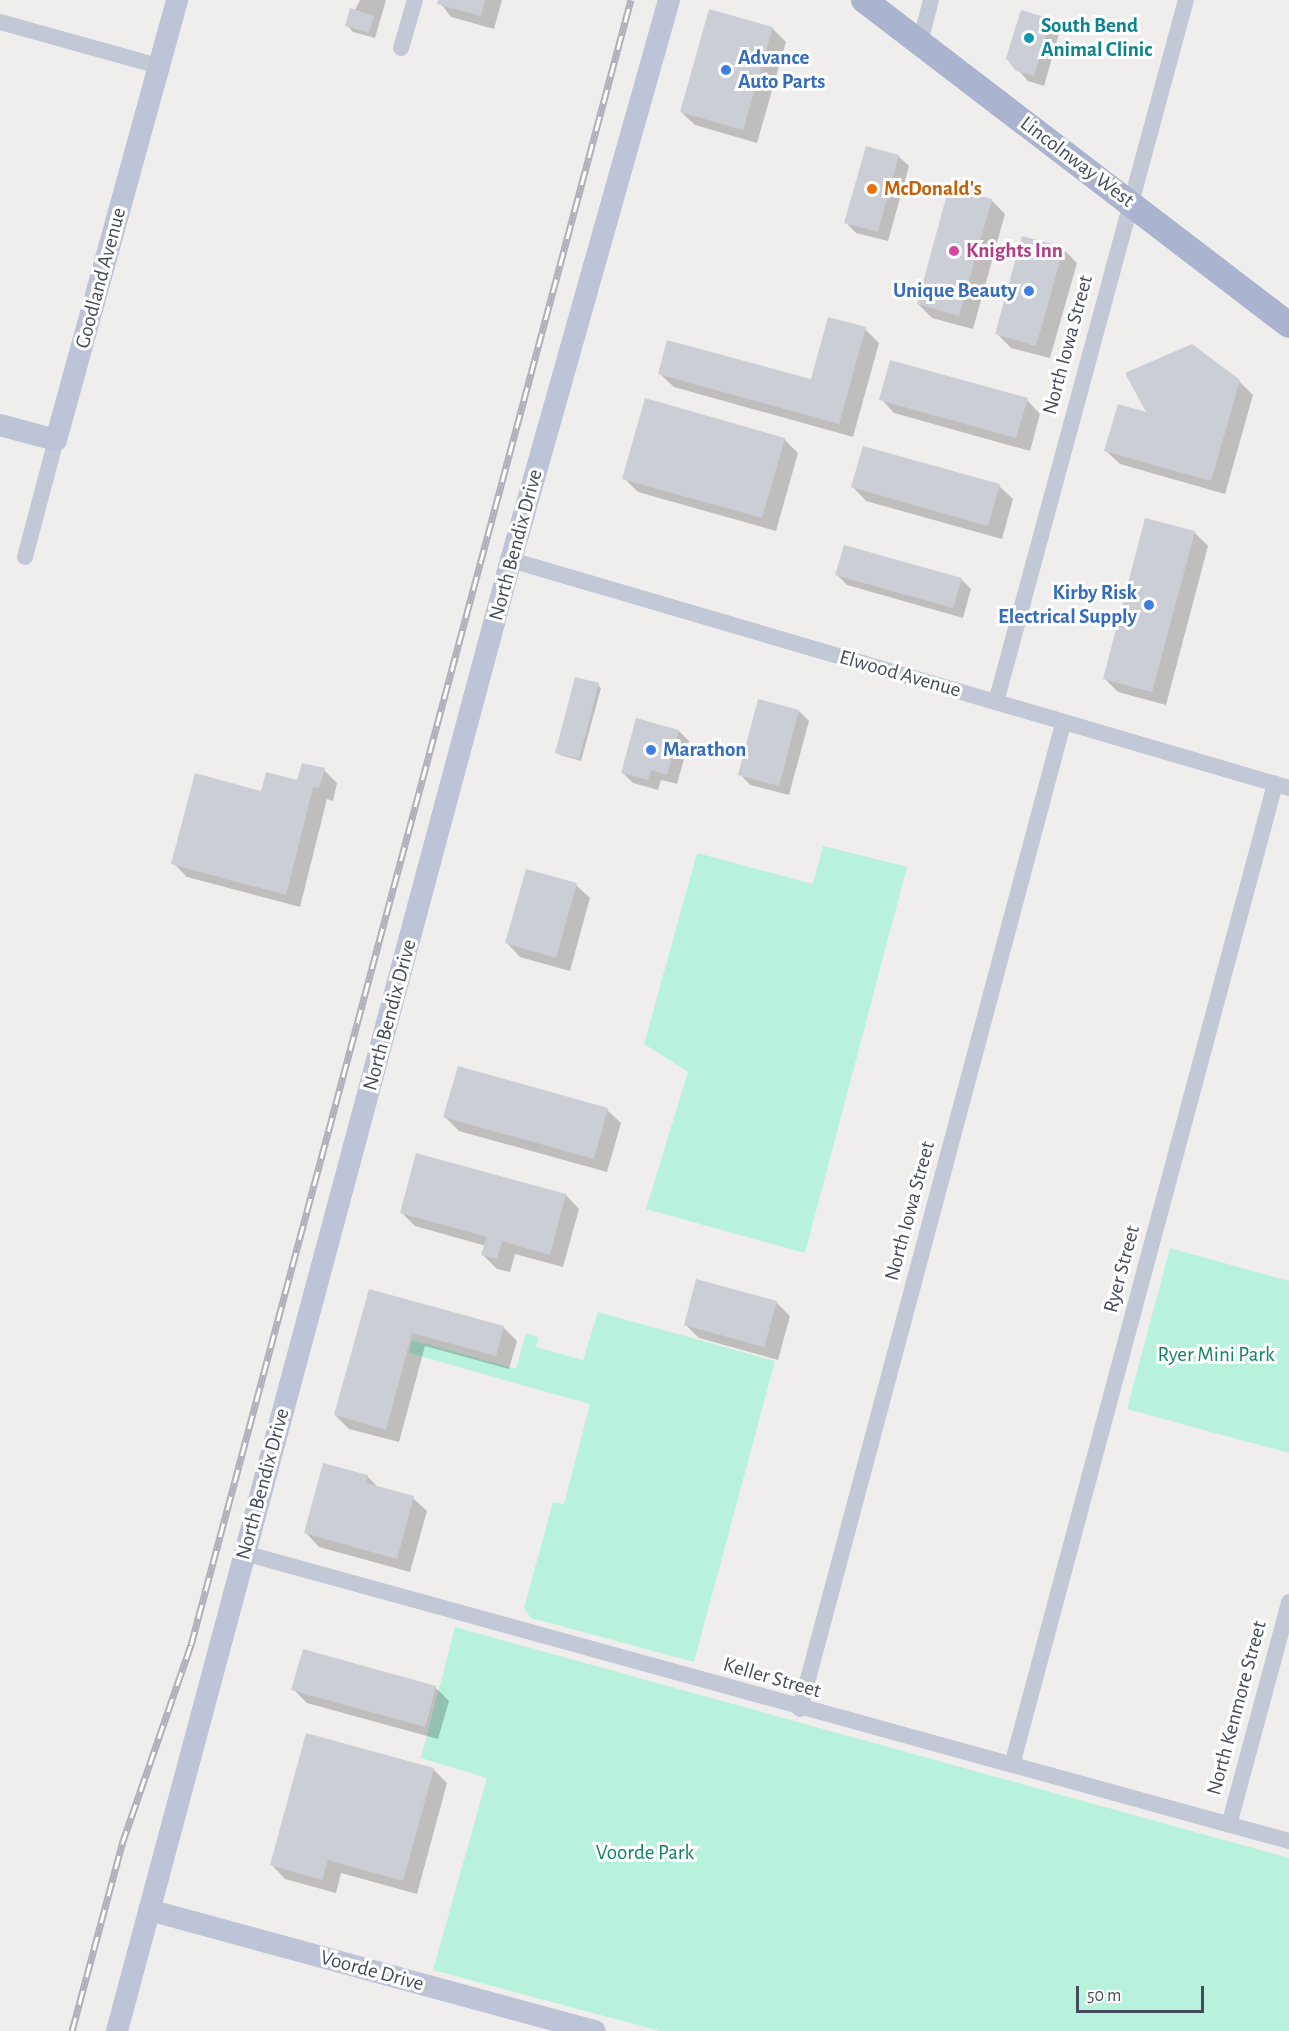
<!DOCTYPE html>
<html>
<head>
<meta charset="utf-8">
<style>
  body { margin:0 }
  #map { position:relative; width:1289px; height:2031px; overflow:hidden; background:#f0eeed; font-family:"Alegreya Sans",sans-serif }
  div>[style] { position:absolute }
  .green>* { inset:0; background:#b8f2dc }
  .shadow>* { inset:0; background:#0003 }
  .building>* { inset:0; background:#ccced6 }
  .street>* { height:16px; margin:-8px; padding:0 8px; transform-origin:8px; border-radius:8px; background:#c3c8d6 }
  .secondary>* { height:22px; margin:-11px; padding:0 11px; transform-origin:11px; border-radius:11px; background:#bec4d8 }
  .primary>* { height:26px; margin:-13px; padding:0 13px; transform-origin:13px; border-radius:13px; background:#abb4cf }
  .rail>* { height:7px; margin-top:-3.5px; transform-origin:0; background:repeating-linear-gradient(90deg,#fff 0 14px,#afb0b9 0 28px); box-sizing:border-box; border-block:2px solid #afb0b9 }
  .dots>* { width:16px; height:16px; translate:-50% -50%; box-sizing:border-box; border:3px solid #fff; border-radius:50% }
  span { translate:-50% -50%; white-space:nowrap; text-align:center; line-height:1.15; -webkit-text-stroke:6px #fff; paint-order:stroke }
  .culture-label { font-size:21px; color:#0d838f; font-weight:700 }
  .left { translate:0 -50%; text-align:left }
  .shop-label { font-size:21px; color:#366cbe; font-weight:700 }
  .right { translate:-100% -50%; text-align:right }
  .street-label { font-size:21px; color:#444b5c }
  .food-label { font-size:21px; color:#c56008; font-weight:700 }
  .hotel-label { font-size:21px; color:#b23c85; font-weight:700 }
  .park-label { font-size:21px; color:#108366 }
  .scale { position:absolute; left:1076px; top:1986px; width:128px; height:27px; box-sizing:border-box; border:3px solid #444b5c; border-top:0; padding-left:8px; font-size:18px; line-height:21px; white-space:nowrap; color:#444b5c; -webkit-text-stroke:4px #fff; paint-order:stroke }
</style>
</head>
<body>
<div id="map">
  <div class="green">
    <div style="clip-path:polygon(823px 846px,907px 867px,805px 1253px,646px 1209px,688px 1072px,644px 1044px,697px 853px,813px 884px)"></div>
    <div style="clip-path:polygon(1170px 1248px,1289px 1281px,1289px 1453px,1127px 1409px)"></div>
    <div style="clip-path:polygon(598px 1312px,775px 1361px,694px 1662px,531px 1618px,524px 1608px,553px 1502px,564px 1504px,590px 1404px,409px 1353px,412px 1340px,516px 1369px,526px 1333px,539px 1337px,536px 1347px,583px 1360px)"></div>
    <div style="clip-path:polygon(455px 1627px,1289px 1858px,1289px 2031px,660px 2031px,433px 1970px,487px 1778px,421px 1758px)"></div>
  </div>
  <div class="shadow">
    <div style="clip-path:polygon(360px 0,386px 0,375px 38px,353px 32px,347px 25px)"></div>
    <div style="clip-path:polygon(438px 0,502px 0,494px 29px,451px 17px)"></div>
    <div style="clip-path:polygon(1050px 20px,1060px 30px,1044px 86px,1028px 81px,1018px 70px)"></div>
    <div style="clip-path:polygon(772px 28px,786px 42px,757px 143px,695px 125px,681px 112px)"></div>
    <div style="clip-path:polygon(898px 156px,909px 166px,888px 241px,856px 233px,846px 223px)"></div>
    <div style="clip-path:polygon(991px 200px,1005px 214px,973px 329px,932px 318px,918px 304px)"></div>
    <div style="clip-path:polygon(1063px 249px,1077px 263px,1050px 358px,1011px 348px,997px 334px)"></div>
    <div style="clip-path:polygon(865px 329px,879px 343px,853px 437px,674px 387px,660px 374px,812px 381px)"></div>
    <div style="clip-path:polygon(1239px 381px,1253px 395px,1225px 494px,1120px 464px,1106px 451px,1149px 414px)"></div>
    <div style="clip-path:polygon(881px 399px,1027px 400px,1040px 414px,1030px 451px,894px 413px)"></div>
    <div style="clip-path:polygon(784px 439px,798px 453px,776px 531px,638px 492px,624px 478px)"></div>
    <div style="clip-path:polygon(999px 486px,1013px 499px,1002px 539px,866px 501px,853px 487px)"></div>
    <div style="clip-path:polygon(1194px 532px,1208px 546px,1166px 705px,1118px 692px,1104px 678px)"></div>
    <div style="clip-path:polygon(837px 575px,961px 579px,971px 589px,963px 618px,847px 585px)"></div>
    <div style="clip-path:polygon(598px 685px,601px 688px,581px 761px,560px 755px,557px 752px)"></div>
    <div style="clip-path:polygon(799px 711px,809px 721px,789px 795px,750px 785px,740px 774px)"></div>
    <div style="clip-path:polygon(679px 731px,689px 741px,677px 784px,661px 780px,658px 790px,633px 783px,623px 773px)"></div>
    <div style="clip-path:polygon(324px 770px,337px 783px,333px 801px,327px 799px,300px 907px,187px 877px,173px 863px,263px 793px)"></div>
    <div style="clip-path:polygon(576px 885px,590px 898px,570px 971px,520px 957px,507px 943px)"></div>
    <div style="clip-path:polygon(607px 1110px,621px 1123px,607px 1172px,459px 1131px,445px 1117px)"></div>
    <div style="clip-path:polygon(566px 1195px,579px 1209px,563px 1267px,515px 1254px,510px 1272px,497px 1269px,483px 1255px,486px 1246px,415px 1226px,402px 1213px)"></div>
    <div style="clip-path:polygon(370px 1291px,503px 1327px,517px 1341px,509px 1369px,425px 1346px,399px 1442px,349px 1429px,335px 1415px)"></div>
    <div style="clip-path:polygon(776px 1302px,790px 1316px,778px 1360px,699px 1338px,685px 1324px)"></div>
    <div style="clip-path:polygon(367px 1476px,379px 1488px,413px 1498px,427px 1511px,410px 1572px,319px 1547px,306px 1533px)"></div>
    <div style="clip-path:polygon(435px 1687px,449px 1701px,438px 1739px,307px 1703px,293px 1689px)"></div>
    <div style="clip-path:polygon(307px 1735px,434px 1770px,447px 1783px,417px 1894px,341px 1873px,336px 1893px,285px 1879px,272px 1865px)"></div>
  </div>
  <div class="building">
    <div style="clip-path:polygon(438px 0,485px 0,481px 16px,437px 4px)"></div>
    <div style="clip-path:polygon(350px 8px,374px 16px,369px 33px,345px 26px)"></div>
    <div style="clip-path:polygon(709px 9px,773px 27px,743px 130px,680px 112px)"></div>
    <div style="clip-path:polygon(1021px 10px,1051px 19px,1034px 76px,1016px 71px,1006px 58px)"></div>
    <div style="clip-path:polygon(866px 146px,899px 155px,878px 232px,844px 223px)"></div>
    <div style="clip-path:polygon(949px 187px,992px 199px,959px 316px,917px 304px)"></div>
    <div style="clip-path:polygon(1022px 236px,1064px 247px,1036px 346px,995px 334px)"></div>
    <div style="clip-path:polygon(828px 317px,866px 327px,839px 424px,658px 374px,667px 340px,811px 379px)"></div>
    <div style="clip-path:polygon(1192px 344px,1240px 380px,1211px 481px,1104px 451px,1118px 404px,1146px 412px,1125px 373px)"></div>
    <div style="clip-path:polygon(890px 360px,1028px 398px,1016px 438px,879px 400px)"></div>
    <div style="clip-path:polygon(645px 398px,785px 438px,762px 518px,622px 479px)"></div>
    <div style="clip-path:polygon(863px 446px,1000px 484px,988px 526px,851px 487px)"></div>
    <div style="clip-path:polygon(1145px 518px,1195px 531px,1152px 692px,1103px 679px)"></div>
    <div style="clip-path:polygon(844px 545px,962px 578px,953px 608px,835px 575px)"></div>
    <div style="clip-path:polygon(575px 677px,599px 683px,579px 759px,555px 753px)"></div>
    <div style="clip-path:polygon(758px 699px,799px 710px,779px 786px,738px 775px)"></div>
    <div style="clip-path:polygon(636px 718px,679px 730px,667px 775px,651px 770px,648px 780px,621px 773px)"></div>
    <div style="clip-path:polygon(302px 763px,325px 768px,319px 788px,313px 787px,286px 895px,171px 864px,195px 773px,261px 791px,266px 772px,297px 780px)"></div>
    <div style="clip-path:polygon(526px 869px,577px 883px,556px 958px,505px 943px)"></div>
    <div style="clip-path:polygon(458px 1066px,608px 1108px,594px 1159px,443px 1117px)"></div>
    <div style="clip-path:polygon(416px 1153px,566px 1194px,550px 1255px,502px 1241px,497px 1259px,481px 1255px,487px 1237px,400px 1213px)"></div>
    <div style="clip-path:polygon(696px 1279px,777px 1301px,764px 1347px,684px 1325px)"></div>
    <div style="clip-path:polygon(369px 1289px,504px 1326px,496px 1356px,412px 1333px,386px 1430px,334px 1415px)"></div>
    <div style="clip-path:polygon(323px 1463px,368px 1475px,366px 1483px,414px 1496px,397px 1559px,304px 1533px)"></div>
    <div style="clip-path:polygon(303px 1649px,436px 1686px,425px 1727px,291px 1690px)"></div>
    <div style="clip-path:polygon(306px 1733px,434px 1768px,403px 1881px,328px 1860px,322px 1880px,270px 1865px)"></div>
  </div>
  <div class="street">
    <div style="left:0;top:22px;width:165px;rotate:15.5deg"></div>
    <div style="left:920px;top:42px;width:43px;rotate:-75.3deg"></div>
    <div style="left:401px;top:48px;width:50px;rotate:-73.7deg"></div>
    <div style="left:25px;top:557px;width:121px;rotate:-75.2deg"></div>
    <div style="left:511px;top:560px;width:811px;rotate:16.33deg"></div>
    <div style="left:996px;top:702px;width:727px;rotate:-74.86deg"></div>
    <div style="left:244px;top:1553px;width:1084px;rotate:15.41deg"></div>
    <div style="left:800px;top:1709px;width:1020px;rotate:-75.05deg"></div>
    <div style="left:1012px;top:1765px;width:1016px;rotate:-74.99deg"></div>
    <div style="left:1229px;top:1825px;width:231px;rotate:-74.9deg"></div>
  </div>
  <div class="secondary">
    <div style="left:0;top:425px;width:58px;rotate:15deg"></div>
    <div style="left:56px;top:440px;width:456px;rotate:-74.6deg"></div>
    <div style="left:149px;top:1910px;width:462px;rotate:15.2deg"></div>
    <div style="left:117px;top:2031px;width:1523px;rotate:-75.01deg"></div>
    <div style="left:511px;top:560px;width:582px;rotate:-74.24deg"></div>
  </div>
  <div class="primary">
    <div style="left:864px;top:0;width:535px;rotate:37.41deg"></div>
  </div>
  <div class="rail">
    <div style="left:72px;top:2031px;width:194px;rotate:-75deg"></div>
    <div style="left:122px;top:1844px;width:211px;rotate:-70.9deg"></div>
    <div style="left:191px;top:1645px;width:1703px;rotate:-75.03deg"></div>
  </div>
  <div class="dots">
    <div style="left:1029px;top:38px;background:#0f9aa8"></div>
    <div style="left:726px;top:70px;background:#3f7fe0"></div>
    <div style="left:872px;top:189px;background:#e8710a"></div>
    <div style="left:954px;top:251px;background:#d1479c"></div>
    <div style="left:1029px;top:291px;background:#3f7fe0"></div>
    <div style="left:1149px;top:605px;background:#3f7fe0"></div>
    <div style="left:651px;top:750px;background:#3f7fe0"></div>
  </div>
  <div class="culture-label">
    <span class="left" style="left:1041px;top:38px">South Bend<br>Animal Clinic</span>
  </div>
  <div class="shop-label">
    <span class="left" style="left:738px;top:70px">Advance<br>Auto Parts</span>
    <span class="right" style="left:1017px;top:291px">Unique Beauty</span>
    <span class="right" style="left:1137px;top:605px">Kirby Risk<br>Electrical Supply</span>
    <span class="left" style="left:663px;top:750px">Marathon</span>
  </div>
  <div class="street-label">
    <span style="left:1077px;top:162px;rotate:37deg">Lincolnway West</span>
    <span style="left:101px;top:278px;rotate:-75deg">Goodland Avenue</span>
    <span style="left:1068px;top:345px;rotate:-75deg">North Iowa Street</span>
    <span style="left:516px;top:545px;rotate:-75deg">North Bendix Drive</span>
    <span style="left:900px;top:674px;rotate:16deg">Elwood Avenue</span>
    <span style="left:390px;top:1015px;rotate:-75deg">North Bendix Drive</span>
    <span style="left:910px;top:1211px;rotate:-75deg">North Iowa Street</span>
    <span style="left:1122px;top:1269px;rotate:-75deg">Ryer Street</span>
    <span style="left:263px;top:1484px;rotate:-75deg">North Bendix Drive</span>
    <span style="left:772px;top:1678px;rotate:16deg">Keller Street</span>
    <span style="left:1237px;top:1708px;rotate:-75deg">North Kenmore Street</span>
    <span style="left:372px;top:1971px;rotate:15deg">Voorde Drive</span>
  </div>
  <div class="food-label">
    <span class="left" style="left:884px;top:189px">McDonald's</span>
  </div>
  <div class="hotel-label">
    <span class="left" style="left:966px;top:251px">Knights Inn</span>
  </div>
  <div class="park-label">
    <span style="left:1216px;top:1355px">Ryer Mini Park</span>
    <span style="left:645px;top:1853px">Voorde Park</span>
  </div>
  <div class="scale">50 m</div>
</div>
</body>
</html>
